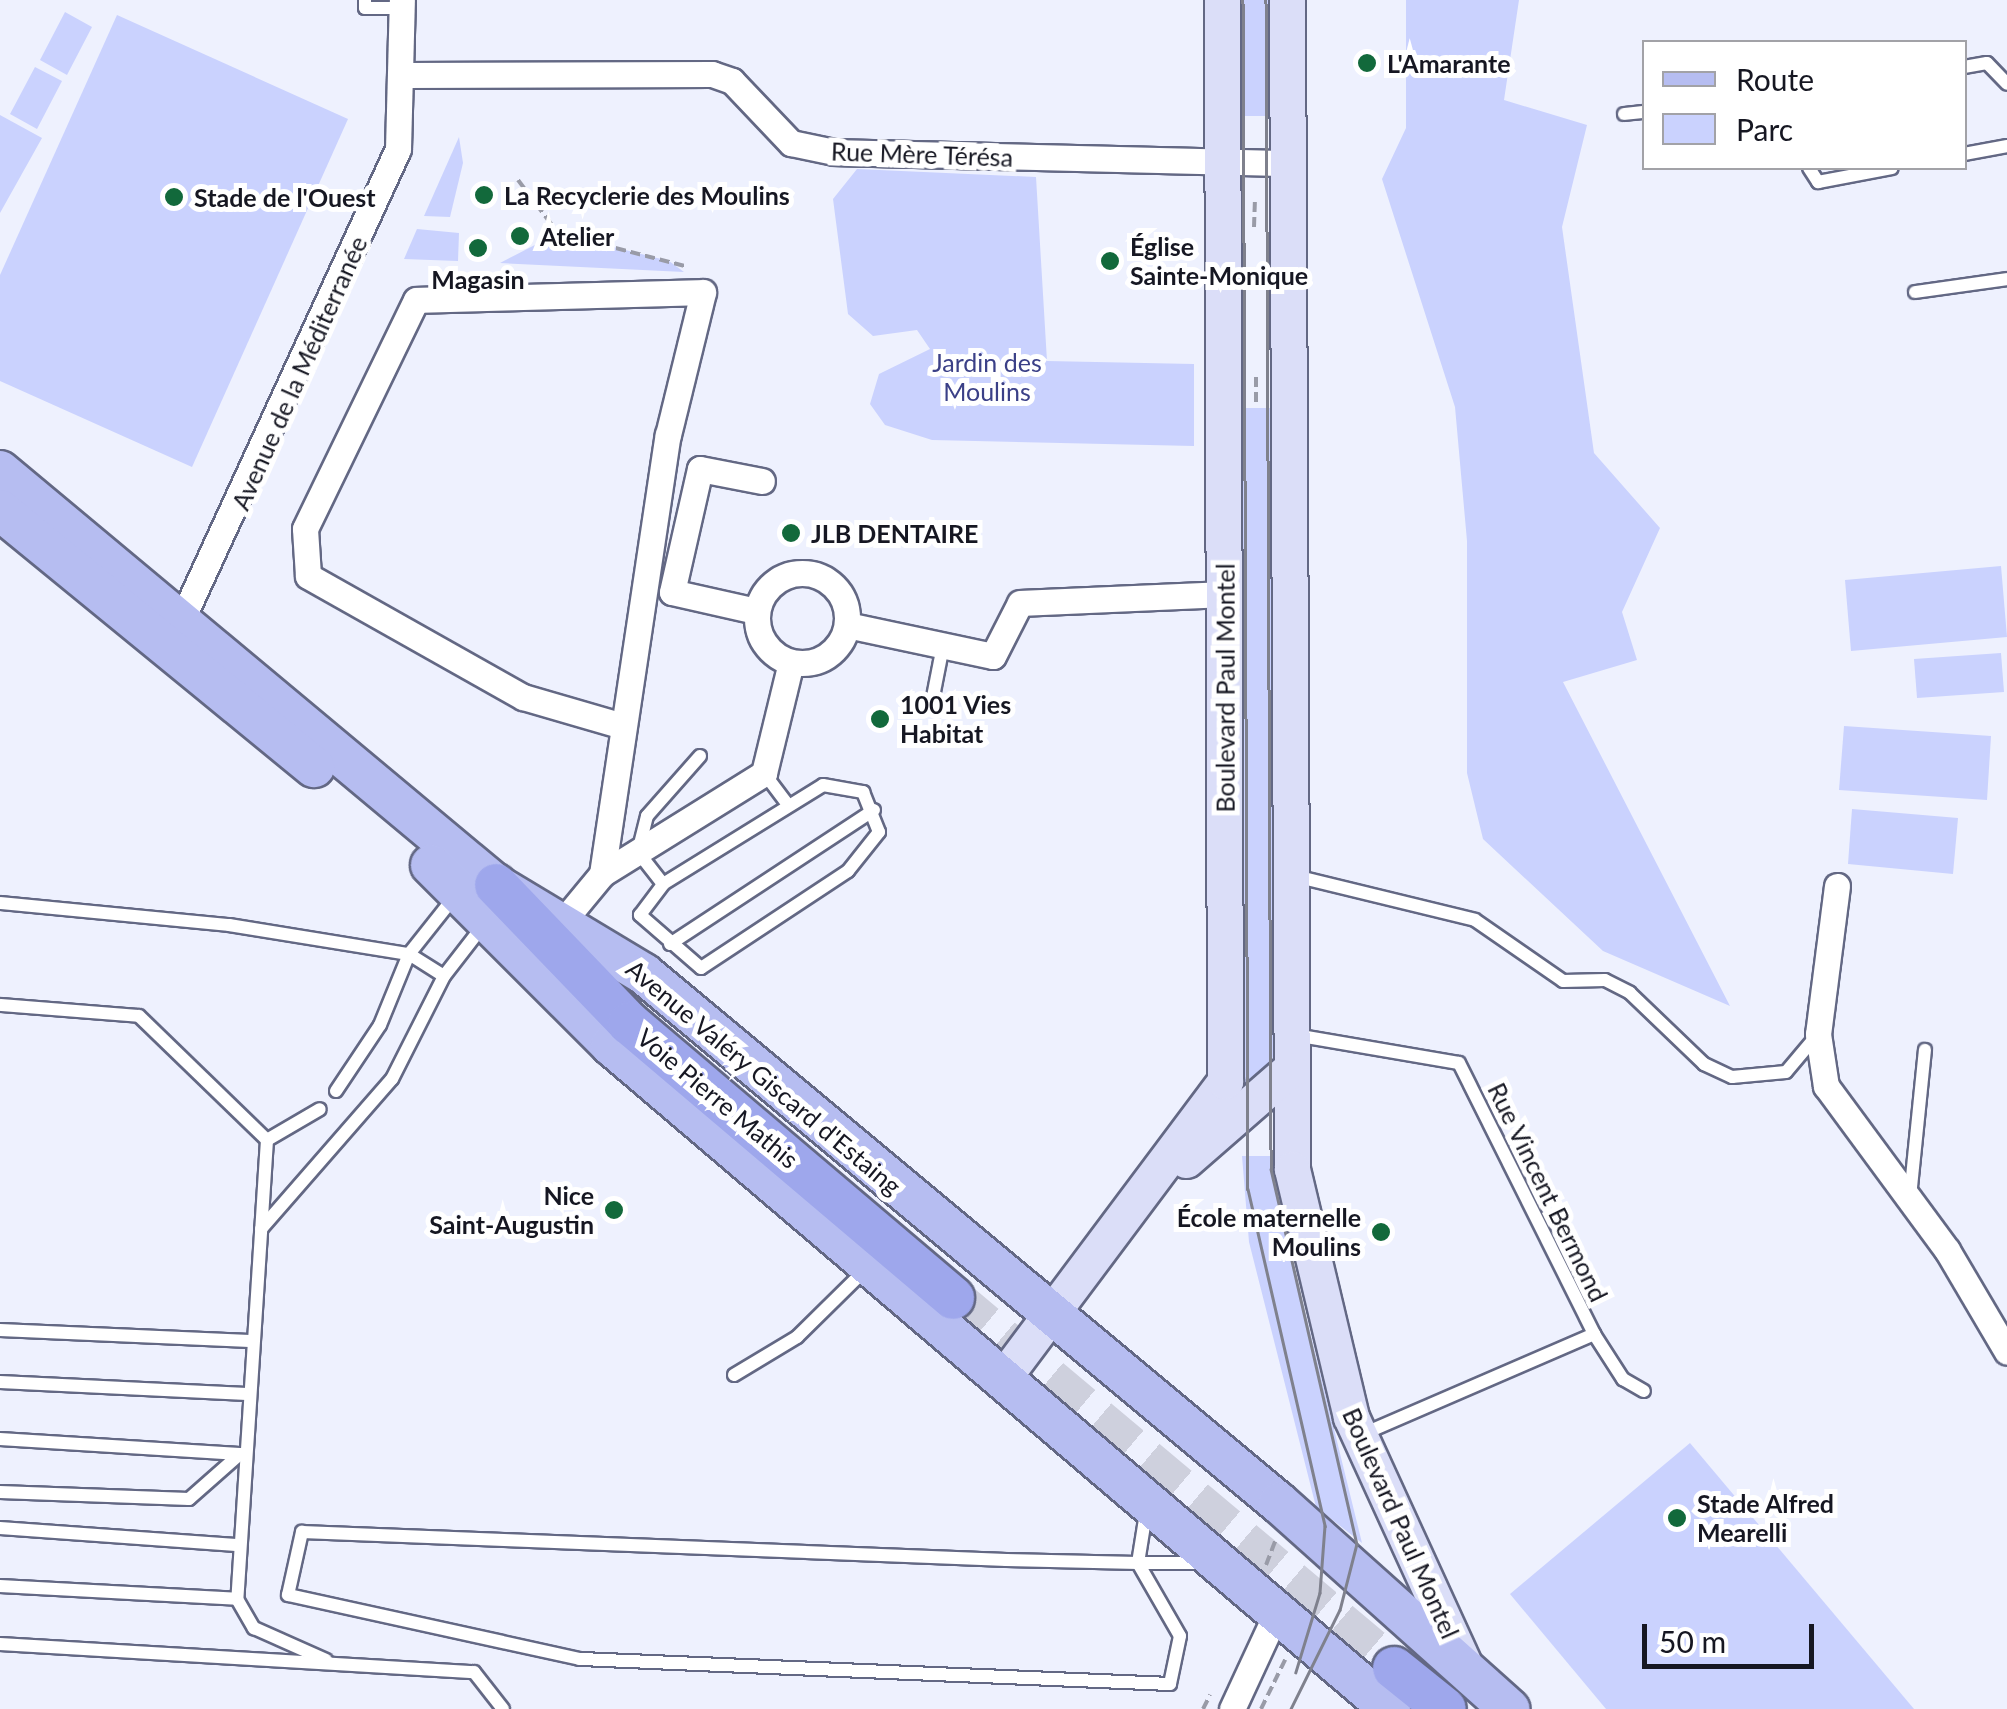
<!DOCTYPE html>
<html>
<head>
<meta charset="utf-8">
<style>
  body { margin:0 }
  #map { position:relative; width:2007px; height:1709px; overflow:hidden; background:#eef1fe; font-family:Lato,sans-serif }
  div>[style] { position:absolute }
  .green>* { inset:0; background:#cad2fe }
  .trunk-tunnel>* { height:42px; margin-top:-21px; transform-origin:0; background:repeating-linear-gradient(90deg,#ced0dd 0 42px,transparent 0 63px) }
  .path>* { height:4px; margin-top:-2px; transform-origin:0; background:repeating-linear-gradient(90deg,#999ba7 0 10px,transparent 0 15px) }
  .roads { filter:drop-shadow(2px 0 #636884) drop-shadow(-2px 0 #636884) drop-shadow(0 2px #636884) drop-shadow(0 -2px #636884) }
  .service>* { height:12px; margin:-6px; padding:0 6px; transform-origin:6px; border-radius:6px; background:#fff }
  .minor>* { height:25px; margin:-12.5px; padding:0 12.5px; transform-origin:12.5px; border-radius:12.5px; background:#fff }
  .minor>.ring { margin:-12.5px; padding:0; box-sizing:content-box; background:none; border:25px solid #fff; border-radius:50% }
  .secondary>* { height:35px; margin:-17.5px; padding:0 17.5px; transform-origin:17.5px; border-radius:17.5px; background:#dbdef8 }
  .primary>* { height:40px; margin:-20px; padding:0 20px; transform-origin:20px; border-radius:20px; background:#b6bdf1 }
  .trunk>* { height:42px; margin:-21px; padding:0 21px; transform-origin:21px; border-radius:21px; background:#9ea7ec }
  .tram>* { height:2.5px; margin:-1.25px; padding:0 1.25px; transform-origin:1.25px; border-radius:1.25px; background:#7f818d }
  .dots>* { width:28px; height:28px; translate:-50% -50%; box-sizing:border-box; border:5px solid #fff; border-radius:50% }
  span { translate:-50% -50%; white-space:nowrap; text-align:center; line-height:1.15; -webkit-text-stroke:10px #fff; paint-order:stroke }
  .poi-label { font-size:25px; color:#161722; font-weight:700 }
  .left { translate:0 -50%; text-align:left }
  .right { translate:-100% -50%; text-align:right }
  .street-label { font-size:25px; color:#161722 }
  .park-label { font-size:25px; color:#3b4087 }
  .legend { position:absolute; left:1642px; top:40px; width:325px; height:130px; box-sizing:border-box; background:#fff; border:2px solid #a2a2a7; margin:0; padding:12px 18px; list-style:none; font-size:30px; color:#161722 }
  .legend li { display:flex; align-items:center; gap:20px; height:50px }
  .legend b { width:50px; border:2px solid #a2a2a7 }
  .scale { position:absolute; left:1642px; top:1624px; width:172px; height:45px; box-sizing:border-box; border:5px solid #161722; border-top:0; padding-left:12px; font-size:30px; line-height:35px; white-space:nowrap; color:#161722; -webkit-text-stroke:8px #fff; paint-order:stroke }
</style>
</head>
<body>
<div id="map">
  <div class="green">
    <div style="clip-path:polygon(1237px 0,1272px 0,1272px 116px,1237px 116px)"></div>
    <div style="clip-path:polygon(1406px 0,1519px 0,1504px 100px,1587px 125px,1562px 227px,1594px 453px,1660px 528px,1622px 612px,1637px 660px,1563px 682px,1730px 1006px,1603px 951px,1483px 839px,1467px 773px,1467px 541px,1455px 407px,1382px 179px,1406px 128px)"></div>
    <div style="clip-path:polygon(65px 12px,92px 27px,67px 75px,40px 60px)"></div>
    <div style="clip-path:polygon(117px 15px,348px 119px,192px 467px,0 381px,0 275px)"></div>
    <div style="clip-path:polygon(35px 67px,62px 81px,37px 129px,10px 114px)"></div>
    <div style="clip-path:polygon(0 115px,42px 138px,0 213px)"></div>
    <div style="clip-path:polygon(459px 137px,463px 163px,450px 217px,424px 216px)"></div>
    <div style="clip-path:polygon(857px 169px,1036px 177px,1047px 361px,1194px 364px,1194px 446px,932px 440px,885px 425px,870px 404px,879px 374px,930px 349px,917px 330px,873px 336px,848px 314px,833px 199px)"></div>
    <div style="clip-path:polygon(417px 229px,459px 233px,458px 261px,404px 259px)"></div>
    <div style="clip-path:polygon(558px 233px,669px 261px,684px 272px,500px 263px)"></div>
    <div style="clip-path:polygon(1239px 408px,1272px 408px,1276px 1053px,1240px 1104px)"></div>
    <div style="clip-path:polygon(2001px 566px,2007px 637px,1851px 651px,1845px 580px)"></div>
    <div style="clip-path:polygon(2001px 653px,2004px 692px,1917px 698px,1914px 659px)"></div>
    <div style="clip-path:polygon(1844px 726px,1991px 736px,1987px 800px,1839px 790px)"></div>
    <div style="clip-path:polygon(1852px 809px,1958px 818px,1953px 874px,1848px 864px)"></div>
    <div style="clip-path:polygon(1242px 1156px,1276px 1156px,1289px 1246px,1362px 1543px,1316px 1507px,1249px 1242px)"></div>
    <div style="clip-path:polygon(1690px 1443px,1914px 1709px,1606px 1709px,1510px 1594px)"></div>
  </div>
  <div class="trunk-tunnel">
    <div style="left:953px;top:1298px;width:576px;rotate:40deg"></div>
  </div>
  <div class="path">
    <div style="left:518px;top:180px;width:66px;rotate:53deg"></div>
    <div style="left:558px;top:233px;width:131px;rotate:14.6deg"></div>
    <div style="left:1254px;top:227px;width:26px;rotate:-88deg"></div>
    <div style="left:1256px;top:402px;width:30px;rotate:-90deg"></div>
    <div style="left:1266px;top:1565px;width:26px;rotate:-69deg"></div>
    <div style="left:1203px;top:1709px;width:16px;rotate:-63deg"></div>
    <div style="left:1261px;top:1709px;width:55px;rotate:-63.9deg"></div>
  </div>
  <div class="roads">
    <div class="service">
      <div style="left:365px;top:0;width:8px;rotate:90deg"></div>
      <div style="left:365px;top:8px;width:37px"></div>
      <div style="left:1964px;top:67px;width:23px;rotate:-10deg"></div>
      <div style="left:1987px;top:63px;width:29px;rotate:46deg"></div>
      <div style="left:1624px;top:114px;width:20px;rotate:-6deg"></div>
      <div style="left:1964px;top:154px;width:44px;rotate:-10.5deg"></div>
      <div style="left:1809px;top:168px;width:17px;rotate:57deg"></div>
      <div style="left:1818px;top:182px;width:75px;rotate:-10.7deg"></div>
      <div style="left:1915px;top:292px;width:93px;rotate:-8deg"></div>
      <div style="left:931px;top:707px;width:62px;rotate:-78.9deg"></div>
      <div style="left:764px;top:773px;width:36px;rotate:53deg"></div>
      <div style="left:1291px;top:875px;width:189px;rotate:13.7deg"></div>
      <div style="left:1475px;top:920px;width:107px;rotate:34.7deg"></div>
      <div style="left:1563px;top:981px;width:42px;rotate:-1.4deg"></div>
      <div style="left:1605px;top:980px;width:28px;rotate:27deg"></div>
      <div style="left:1630px;top:993px;width:103px;rotate:43.8deg"></div>
      <div style="left:1704px;top:1064px;width:31px;rotate:25deg"></div>
      <div style="left:1732px;top:1077px;width:54px;rotate:-5.3deg"></div>
      <div style="left:1786px;top:1072px;width:50px;rotate:-49.9deg"></div>
      <div style="left:663px;top:884px;width:188px;rotate:-31.7deg"></div>
      <div style="left:823px;top:785px;width:41px;rotate:9.9deg"></div>
      <div style="left:863px;top:792px;width:43px;rotate:68.2deg"></div>
      <div style="left:879px;top:832px;width:50px;rotate:128.5deg"></div>
      <div style="left:848px;top:871px;width:176px;rotate:146.6deg"></div>
      <div style="left:701px;top:968px;width:81px;rotate:-139deg"></div>
      <div style="left:640px;top:915px;width:39px;rotate:-53deg"></div>
      <div style="left:663px;top:884px;width:41px;rotate:-128deg"></div>
      <div style="left:638px;top:852px;width:37px;rotate:-76deg"></div>
      <div style="left:647px;top:816px;width:80px;rotate:-48.5deg"></div>
      <div style="left:0;top:903px;width:230px;rotate:5.5deg"></div>
      <div style="left:229px;top:925px;width:182px;rotate:9.2deg"></div>
      <div style="left:409px;top:954px;width:41px;rotate:32.2deg"></div>
      <div style="left:670px;top:944px;width:244px;rotate:-33.3deg"></div>
      <div style="left:0;top:1005px;width:139px;rotate:4.5deg"></div>
      <div style="left:139px;top:1016px;width:178px;rotate:44.1deg"></div>
      <div style="left:267px;top:1140px;width:460px;rotate:93.7deg"></div>
      <div style="left:237px;top:1599px;width:34px;rotate:60deg"></div>
      <div style="left:254px;top:1628px;width:79px;rotate:24deg"></div>
      <div style="left:1295px;top:1035px;width:166px;rotate:9.7deg"></div>
      <div style="left:1459px;top:1063px;width:303px;rotate:63.5deg"></div>
      <div style="left:1594px;top:1334px;width:54px;rotate:57.2deg"></div>
      <div style="left:1623px;top:1379px;width:24px;rotate:30deg"></div>
      <div style="left:336px;top:1091px;width:79px;rotate:-56.3deg"></div>
      <div style="left:380px;top:1025px;width:77px;rotate:-67.8deg"></div>
      <div style="left:409px;top:954px;width:75px;rotate:-51.5deg"></div>
      <div style="left:267px;top:1140px;width:61px;rotate:-30.3deg"></div>
      <div style="left:1910px;top:1197px;width:148px;rotate:-84.2deg"></div>
      <div style="left:261px;top:1229px;width:199px;rotate:-48.9deg"></div>
      <div style="left:392px;top:1079px;width:115px;rotate:-63.2deg"></div>
      <div style="left:444px;top:976px;width:62px;rotate:-52.2deg"></div>
      <div style="left:0;top:1330px;width:250px;rotate:2.5deg"></div>
      <div style="left:734px;top:1375px;width:74px;rotate:-31.1deg"></div>
      <div style="left:797px;top:1337px;width:98px;rotate:-44.6deg"></div>
      <div style="left:0;top:1382px;width:247px;rotate:2.8deg"></div>
      <div style="left:1363px;top:1434px;width:252px;rotate:-23.4deg"></div>
      <div style="left:0;top:1439px;width:240px;rotate:3.6deg"></div>
      <div style="left:0;top:1492px;width:189px;rotate:2.1deg"></div>
      <div style="left:189px;top:1499px;width:68px;rotate:-41.4deg"></div>
      <div style="left:1146px;top:1513px;width:51px;rotate:99.1deg"></div>
      <div style="left:1138px;top:1563px;width:84px;rotate:60.1deg"></div>
      <div style="left:1180px;top:1636px;width:49px;rotate:101.8deg"></div>
      <div style="left:1170px;top:1684px;width:591px;rotate:-177.57deg"></div>
      <div style="left:580px;top:1659px;width:299px;rotate:-167.6deg"></div>
      <div style="left:288px;top:1595px;width:65px;rotate:-77.5deg"></div>
      <div style="left:302px;top:1532px;width:705px;rotate:2.28deg"></div>
      <div style="left:1006px;top:1560px;width:132px;rotate:1.3deg"></div>
      <div style="left:1138px;top:1563px;width:65px"></div>
      <div style="left:0;top:1528px;width:240px;rotate:4.1deg"></div>
      <div style="left:0;top:1586px;width:237px;rotate:3.1deg"></div>
      <div style="left:0;top:1644px;width:475px;rotate:3.4deg"></div>
      <div style="left:474px;top:1672px;width:47px;rotate:51.9deg"></div>
    </div>
    <div class="minor">
      <div style="left:404px;top:75px;width:308px;rotate:-0.2deg"></div>
      <div style="left:712px;top:74px;width:21px;rotate:19deg"></div>
      <div style="left:732px;top:81px;width:86px;rotate:46.4deg"></div>
      <div style="left:791px;top:143px;width:44px;rotate:11.8deg"></div>
      <div style="left:834px;top:152px;width:455px;rotate:1.4deg"></div>
      <div class="ring" style="left:757px;top:573px;width:65px;height:65px"></div>
      <div style="left:756px;top:611px;width:86px;rotate:-167.3deg"></div>
      <div style="left:672px;top:592px;width:126px;rotate:-77.2deg"></div>
      <div style="left:700px;top:469px;width:63px;rotate:11deg"></div>
      <div style="left:181px;top:621px;width:519px;rotate:-65.31deg"></div>
      <div style="left:398px;top:149px;width:149px;rotate:-88.5deg"></div>
      <div style="left:847px;top:625px;width:149px;rotate:12deg"></div>
      <div style="left:993px;top:656px;width:59px;rotate:-63deg"></div>
      <div style="left:1020px;top:603px;width:205px;rotate:-2.5deg"></div>
      <div style="left:602px;top:874px;width:191px;rotate:-31.9deg"></div>
      <div style="left:764px;top:773px;width:114px;rotate:-76.3deg"></div>
      <div style="left:1837px;top:886px;width:149px;rotate:97.3deg"></div>
      <div style="left:1818px;top:1034px;width:53px;rotate:81.3deg"></div>
      <div style="left:1826px;top:1086px;width:204px;rotate:53.6deg"></div>
      <div style="left:1947px;top:1250px;width:118px;rotate:59.5deg"></div>
      <div style="left:564px;top:920px;width:60px;rotate:-50.4deg"></div>
      <div style="left:602px;top:874px;width:444px;rotate:-81.5deg"></div>
      <div style="left:668px;top:435px;width:147px;rotate:-76.2deg"></div>
      <div style="left:703px;top:292px;width:287px;rotate:178.4deg"></div>
      <div style="left:416px;top:300px;width:254px;rotate:115.9deg"></div>
      <div style="left:305px;top:529px;width:47px;rotate:86.3deg"></div>
      <div style="left:308px;top:576px;width:247px;rotate:29.4deg"></div>
      <div style="left:523px;top:697px;width:104px;rotate:16.2deg"></div>
      <div style="left:1232px;top:1709px;width:107px;rotate:-65.1deg"></div>
    </div>
    <div class="secondary">
      <div style="left:1287px;top:0;width:1169px;rotate:89.75deg"></div>
      <div style="left:1292px;top:1169px;width:255px;rotate:76.6deg"></div>
      <div style="left:1351px;top:1417px;width:269px;rotate:65.4deg"></div>
      <div style="left:1186px;top:1160px;width:137px;rotate:-41.1deg"></div>
      <div style="left:1003px;top:1378px;width:371px;rotate:-53.2deg"></div>
      <div style="left:1225px;top:1081px;width:1081px;rotate:-90.16deg"></div>
    </div>
    <div class="primary">
      <div style="left:0;top:471px;width:646px;rotate:39.85deg"></div>
      <div style="left:496px;top:885px;width:173px;rotate:31deg"></div>
      <div style="left:644px;top:974px;width:826px;rotate:39.8deg"></div>
      <div style="left:1279px;top:1503px;width:309px;rotate:41.8deg"></div>
      <div style="left:0;top:510px;width:406px;rotate:39.3deg"></div>
      <div style="left:431px;top:865px;width:255px;rotate:45deg"></div>
      <div style="left:611px;top:1045px;width:1024px;rotate:40.44deg"></div>
    </div>
    <div class="trunk">
      <div style="left:496px;top:885px;width:192px;rotate:46.1deg"></div>
      <div style="left:629px;top:1023px;width:425px;rotate:40.3deg"></div>
      <div style="left:1394px;top:1668px;width:65px;rotate:38.8deg"></div>
    </div>
  </div>
  <div class="tram">
    <div style="left:1243px;top:0;width:1189px;rotate:89.76deg"></div>
    <div style="left:1248px;top:1189px;width:346px;rotate:77.1deg"></div>
    <div style="left:1325px;top:1526px;width:67px;rotate:94.3deg"></div>
    <div style="left:1320px;top:1593px;width:83px;rotate:106.9deg"></div>
    <div style="left:1266px;top:0;width:1169px;rotate:89.75deg"></div>
    <div style="left:1271px;top:1169px;width:385px;rotate:77.1deg"></div>
    <div style="left:1357px;top:1544px;width:68px;rotate:104.4deg"></div>
    <div style="left:1340px;top:1610px;width:110px;rotate:116.3deg"></div>
  </div>
  <div class="dots">
    <div style="left:1367px;top:63px;background:#12693b"></div>
    <div style="left:484px;top:195px;background:#12693b"></div>
    <div style="left:174px;top:197px;background:#12693b"></div>
    <div style="left:520px;top:236px;background:#12693b"></div>
    <div style="left:478px;top:248px;background:#12693b"></div>
    <div style="left:1110px;top:261px;background:#12693b"></div>
    <div style="left:791px;top:533px;background:#12693b"></div>
    <div style="left:880px;top:719px;background:#12693b"></div>
    <div style="left:614px;top:1210px;background:#12693b"></div>
    <div style="left:1381px;top:1232px;background:#12693b"></div>
    <div style="left:1677px;top:1518px;background:#12693b"></div>
  </div>
  <div class="poi-label">
    <span class="left" style="left:1387px;top:63px">L'Amarante</span>
    <span class="left" style="left:504px;top:195px">La Recyclerie des Moulins</span>
    <span class="left" style="left:194px;top:197px">Stade de l'Ouest</span>
    <span class="left" style="left:540px;top:236px">Atelier</span>
    <span class="left" style="left:1130px;top:261px">Église<br>Sainte-Monique</span>
    <span style="left:478px;top:279px">Magasin</span>
    <span class="left" style="left:811px;top:533px">JLB DENTAIRE</span>
    <span class="left" style="left:900px;top:719px">1001 Vies<br>Habitat</span>
    <span class="right" style="left:594px;top:1210px">Nice<br>Saint-Augustin</span>
    <span class="right" style="left:1361px;top:1232px">École maternelle<br>Moulins</span>
    <span class="left" style="left:1697px;top:1518px">Stade Alfred<br>Mearelli</span>
  </div>
  <div class="street-label">
    <span style="left:922px;top:154px;rotate:2deg">Rue Mère Térésa</span>
    <span style="left:299px;top:373px;rotate:-66deg">Avenue de la Méditerranée</span>
    <span style="left:1225px;top:688px;rotate:-90deg">Boulevard Paul Montel</span>
    <span style="left:764px;top:1077px;rotate:40deg">Avenue Valéry Giscard d'Estaing</span>
    <span style="left:718px;top:1098px;rotate:40deg">Voie Pierre Mathis</span>
    <span style="left:1548px;top:1192px;rotate:64deg">Rue Vincent Bermond</span>
    <span style="left:1401px;top:1523px;rotate:66deg">Boulevard Paul Montel</span>
  </div>
  <div class="park-label">
    <span style="left:987px;top:377px">Jardin des<br>Moulins</span>
  </div>
  <ul class="legend">
  <li><b style="height:12px;background:#b6bdf1"></b>Route</li>
  <li><b style="height:28px;background:#cad2fe"></b>Parc</li>
  </ul>
  <div class="scale">50 m</div>
</div>
</body>
</html>
